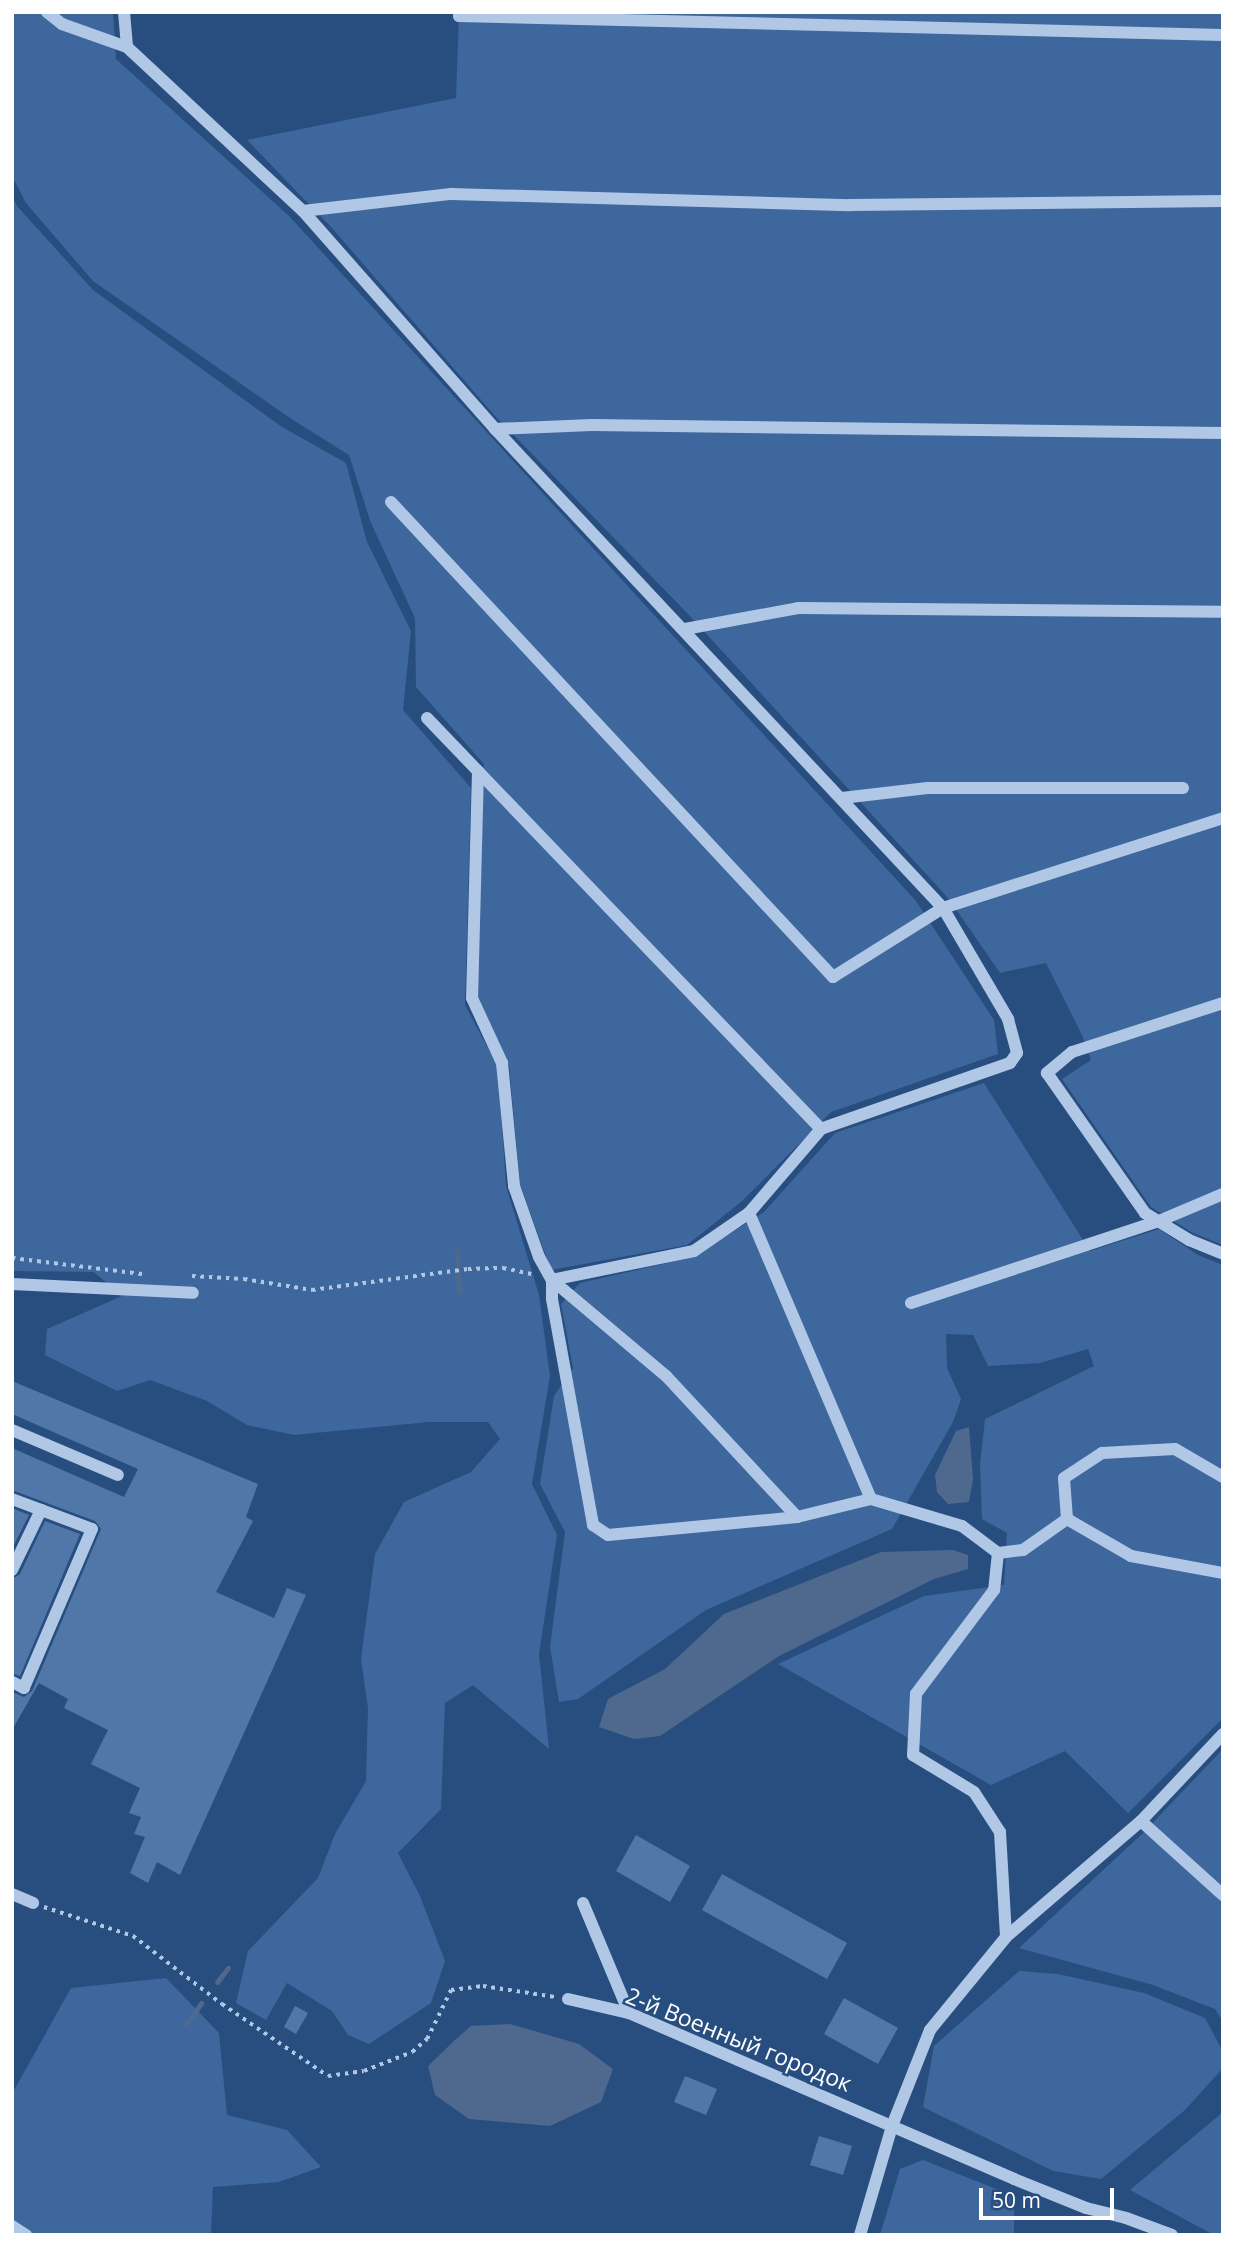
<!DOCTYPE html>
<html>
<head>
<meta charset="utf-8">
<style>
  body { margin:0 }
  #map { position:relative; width:1235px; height:2247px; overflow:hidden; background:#284e80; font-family:"Open Sans",sans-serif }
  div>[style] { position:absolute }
  .green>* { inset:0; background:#3d679d }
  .water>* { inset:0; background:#4e698d }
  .stream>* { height:5px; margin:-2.5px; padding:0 2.5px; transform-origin:2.5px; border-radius:2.5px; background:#4e698d }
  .building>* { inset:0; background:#5177a9 }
  .path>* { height:3.5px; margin-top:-1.75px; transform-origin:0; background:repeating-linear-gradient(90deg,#b0c8e6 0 3.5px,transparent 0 8.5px) }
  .minor>* { height:12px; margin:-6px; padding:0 6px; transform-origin:6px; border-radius:6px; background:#b0c8e6 }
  span { translate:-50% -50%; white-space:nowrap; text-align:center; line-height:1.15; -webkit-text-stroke:5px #284e80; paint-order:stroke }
  .street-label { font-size:23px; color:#fff }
  .frame { position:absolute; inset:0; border:14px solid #fff; pointer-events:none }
  .scale { position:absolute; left:979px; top:2188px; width:135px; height:32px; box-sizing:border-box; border:4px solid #fff; border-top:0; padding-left:9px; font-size:21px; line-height:24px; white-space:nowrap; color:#fff; -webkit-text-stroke:5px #284e80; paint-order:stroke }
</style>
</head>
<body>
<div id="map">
  <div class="green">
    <div style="clip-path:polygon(12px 12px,113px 12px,116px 59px,289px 216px,916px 901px,994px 1020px,998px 1054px,831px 1112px,741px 1202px,687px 1245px,551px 1270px,520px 1184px,509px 1065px,477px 995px,484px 764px,416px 687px,415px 618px,371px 523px,349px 455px,290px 418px,93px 281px,26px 203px,12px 176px)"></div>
    <div style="clip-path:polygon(459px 12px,1223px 12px,1223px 1245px,1193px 1233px,1151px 1207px,1062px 1079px,1091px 1060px,1082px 1035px,1046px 963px,1000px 973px,949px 899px,690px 616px,495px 416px,332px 228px,247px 140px,456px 98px)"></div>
    <div style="clip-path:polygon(12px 196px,17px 206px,93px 290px,282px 427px,346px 463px,367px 542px,411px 631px,403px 710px,471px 788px,465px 1005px,498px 1067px,506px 1186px,539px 1295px,550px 1376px,532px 1484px,557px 1535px,539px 1654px,549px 1749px,473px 1685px,445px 1703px,441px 1809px,398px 1853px,420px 1896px,445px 1961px,431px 2003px,369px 2044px,348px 2035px,332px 2011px,287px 1983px,266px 2020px,236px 2003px,248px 1951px,318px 1878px,335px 1834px,366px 1781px,368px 1708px,361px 1659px,375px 1554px,404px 1502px,471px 1472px,500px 1439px,488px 1422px,429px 1422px,294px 1435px,247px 1425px,207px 1401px,150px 1380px,117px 1391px,45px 1355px,47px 1329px,122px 1296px,94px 1272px,12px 1271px)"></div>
    <div style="clip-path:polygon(984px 1083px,1090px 1251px,1159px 1229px,1198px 1255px,1223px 1265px,1223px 1718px,1128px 1813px,1065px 1751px,991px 1785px,778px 1664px,924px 1596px,1004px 1585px,1007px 1533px,982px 1519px,980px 1464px,985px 1419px,1094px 1366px,1088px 1349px,1040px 1363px,988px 1366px,973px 1335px,946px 1334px,947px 1368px,961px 1399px,953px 1422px,892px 1529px,706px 1610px,578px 1699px,559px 1702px,550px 1647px,565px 1532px,540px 1484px,554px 1396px,573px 1368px,561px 1304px,580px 1283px,694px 1257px,764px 1212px,835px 1133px)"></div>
    <div style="clip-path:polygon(1223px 1749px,1223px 2022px,1215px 2009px,1153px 1985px,1019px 1948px,1142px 1834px)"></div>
    <div style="clip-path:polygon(1019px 1971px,1058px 1974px,1144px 1993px,1205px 2018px,1223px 2052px,1223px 2068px,1185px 2110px,1101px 2179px,1053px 2171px,923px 2107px,934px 2046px)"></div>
    <div style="clip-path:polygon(166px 1978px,219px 2033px,227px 2115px,287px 2130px,321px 2167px,279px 2182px,213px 2187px,211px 2235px,12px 2235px,12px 2094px,71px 1988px)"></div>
    <div style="clip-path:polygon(1223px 2112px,1223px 2235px,1214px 2235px,1130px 2190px)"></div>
    <div style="clip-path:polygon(923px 2160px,1014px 2196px,1014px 2235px,880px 2235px,900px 2169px)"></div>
  </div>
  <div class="water">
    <div style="clip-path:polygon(969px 1427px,973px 1479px,969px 1502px,948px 1504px,937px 1492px,935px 1475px,956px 1431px)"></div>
    <div style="clip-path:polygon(953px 1550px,968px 1555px,968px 1569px,934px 1579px,779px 1656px,660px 1736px,634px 1739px,599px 1727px,608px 1699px,665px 1669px,724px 1614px,881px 1552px)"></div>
    <div style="clip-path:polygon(510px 2024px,579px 2044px,613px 2069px,601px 2102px,550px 2126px,469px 2119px,435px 2095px,428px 2066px,455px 2040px,471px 2026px)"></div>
  </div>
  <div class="stream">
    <div style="left:457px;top:1251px;width:41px;rotate:87.2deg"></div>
    <div style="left:217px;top:1982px;width:18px;rotate:-52deg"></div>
    <div style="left:186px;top:2024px;width:26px;rotate:-54deg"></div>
  </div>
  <div class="building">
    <div style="clip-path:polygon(12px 1381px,258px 1484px,246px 1517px,253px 1521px,216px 1592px,274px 1618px,287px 1588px,306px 1595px,180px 1875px,157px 1862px,148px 1883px,130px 1873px,145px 1837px,134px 1834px,141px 1817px,129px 1813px,140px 1788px,91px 1764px,108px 1730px,64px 1708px,68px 1699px,39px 1683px,12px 1730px,12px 1692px,24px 1697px,32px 1691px,101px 1529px,95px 1521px,12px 1490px,12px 1448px,124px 1497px,138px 1469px,12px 1414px)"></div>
    <div style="clip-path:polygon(12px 1508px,29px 1515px,12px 1549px)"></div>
    <div style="clip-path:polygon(45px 1521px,80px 1534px,20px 1676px,12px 1673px,12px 1579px,20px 1574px)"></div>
    <div style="clip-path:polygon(636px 1835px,690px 1866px,670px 1902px,616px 1871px)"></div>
    <div style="clip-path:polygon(722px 1874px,847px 1943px,827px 1979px,702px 1910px)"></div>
    <div style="clip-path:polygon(844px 1998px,898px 2028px,878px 2064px,824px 2034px)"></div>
    <div style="clip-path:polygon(295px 2006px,308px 2013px,296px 2034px,284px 2027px)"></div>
    <div style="clip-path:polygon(685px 2076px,717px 2089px,706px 2115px,674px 2102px)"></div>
    <div style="clip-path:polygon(819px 2136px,852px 2146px,843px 2175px,810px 2165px)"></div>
  </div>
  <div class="path">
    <div style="left:12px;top:1258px;width:131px;rotate:7deg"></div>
    <div style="left:192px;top:1276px;width:52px;rotate:3.3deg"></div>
    <div style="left:244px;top:1279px;width:69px;rotate:9.2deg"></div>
    <div style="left:312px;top:1290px;width:157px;rotate:-7.7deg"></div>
    <div style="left:468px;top:1269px;width:35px;rotate:-2deg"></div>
    <div style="left:503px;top:1268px;width:29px;rotate:12deg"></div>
    <div style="left:44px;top:1907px;width:94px;rotate:18deg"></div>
    <div style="left:133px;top:1936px;width:112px;rotate:37.4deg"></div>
    <div style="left:222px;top:2004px;width:128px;rotate:34.2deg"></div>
    <div style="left:328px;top:2076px;width:36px;rotate:-8deg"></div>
    <div style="left:364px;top:2071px;width:52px;rotate:-21.6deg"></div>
    <div style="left:412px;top:2052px;width:20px;rotate:-41deg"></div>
    <div style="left:427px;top:2039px;width:55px;rotate:-63.9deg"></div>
    <div style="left:451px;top:1990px;width:32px;rotate:-7deg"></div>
    <div style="left:483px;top:1986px;width:73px;rotate:8.7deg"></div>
  </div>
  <div class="minor">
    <div style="left:47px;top:12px;width:19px;rotate:39deg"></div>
    <div style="left:62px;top:24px;width:69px;rotate:19.5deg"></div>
    <div style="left:124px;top:12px;width:35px;rotate:85deg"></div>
    <div style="left:127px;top:47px;width:241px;rotate:43deg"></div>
    <div style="left:303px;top:211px;width:290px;rotate:48.6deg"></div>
    <div style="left:495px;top:429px;width:656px;rotate:46.92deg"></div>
    <div style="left:943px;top:908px;width:129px;rotate:59.6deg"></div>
    <div style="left:1008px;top:1019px;width:35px;rotate:75deg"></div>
    <div style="left:1017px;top:1053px;width:12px;rotate:125deg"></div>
    <div style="left:1010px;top:1063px;width:200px;rotate:160.8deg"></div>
    <div style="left:821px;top:1129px;width:111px;rotate:130.6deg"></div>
    <div style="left:749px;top:1213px;width:67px;rotate:145.4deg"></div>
    <div style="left:694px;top:1251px;width:145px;rotate:168.5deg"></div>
    <div style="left:459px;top:12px;width:4px;rotate:90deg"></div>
    <div style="left:459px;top:16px;width:764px;rotate:1.42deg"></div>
    <div style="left:303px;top:211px;width:149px;rotate:-6.6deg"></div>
    <div style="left:451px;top:194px;width:399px;rotate:1.6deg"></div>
    <div style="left:850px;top:205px;width:373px;rotate:-0.6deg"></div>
    <div style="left:495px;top:429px;width:97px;rotate:-2.4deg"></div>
    <div style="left:592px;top:425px;width:631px;rotate:0.73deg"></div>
    <div style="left:391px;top:502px;width:649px;rotate:47.06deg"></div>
    <div style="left:833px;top:977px;width:130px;rotate:-32.1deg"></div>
    <div style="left:943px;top:908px;width:294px;rotate:-17.8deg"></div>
    <div style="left:685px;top:629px;width:115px;rotate:-10.5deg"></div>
    <div style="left:798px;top:608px;width:425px;rotate:0.5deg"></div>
    <div style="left:427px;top:718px;width:569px;rotate:46.21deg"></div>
    <div style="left:478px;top:771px;width:227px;rotate:91.5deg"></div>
    <div style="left:472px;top:998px;width:72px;rotate:65.2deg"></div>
    <div style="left:502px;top:1063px;width:124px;rotate:84.4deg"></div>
    <div style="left:514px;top:1186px;width:75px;rotate:70.6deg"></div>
    <div style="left:539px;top:1257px;width:26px;rotate:61deg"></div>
    <div style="left:552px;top:1280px;width:150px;rotate:40.1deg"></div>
    <div style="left:667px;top:1377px;width:191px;rotate:47.1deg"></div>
    <div style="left:842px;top:798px;width:86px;rotate:-6.7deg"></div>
    <div style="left:927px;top:788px;width:256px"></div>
    <div style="left:1223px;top:1003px;width:159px;rotate:162deg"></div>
    <div style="left:1072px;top:1052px;width:33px;rotate:140deg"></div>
    <div style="left:1047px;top:1073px;width:171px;rotate:55deg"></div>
    <div style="left:1145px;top:1213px;width:52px;rotate:31.5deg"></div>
    <div style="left:1189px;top:1240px;width:37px;rotate:22deg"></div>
    <div style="left:749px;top:1213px;width:311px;rotate:66.9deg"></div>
    <div style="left:552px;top:1280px;width:19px;rotate:90deg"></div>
    <div style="left:552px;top:1299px;width:230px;rotate:79.7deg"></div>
    <div style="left:593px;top:1525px;width:18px;rotate:34deg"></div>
    <div style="left:608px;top:1535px;width:190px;rotate:-5.4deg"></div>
    <div style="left:797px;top:1517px;width:76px;rotate:-13.7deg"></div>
    <div style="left:871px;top:1499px;width:95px;rotate:16.5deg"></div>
    <div style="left:962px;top:1526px;width:45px;rotate:36.9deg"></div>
    <div style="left:998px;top:1553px;width:25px;rotate:-7deg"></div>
    <div style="left:1023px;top:1550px;width:54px;rotate:-35.2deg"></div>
    <div style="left:1067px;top:1519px;width:74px;rotate:30deg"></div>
    <div style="left:1131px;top:1556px;width:94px;rotate:10.5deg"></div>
    <div style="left:12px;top:1284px;width:181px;rotate:2.8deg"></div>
    <div style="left:911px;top:1303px;width:261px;rotate:-18.3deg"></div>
    <div style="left:1159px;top:1221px;width:69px;rotate:-22.9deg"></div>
    <div style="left:12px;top:1430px;width:115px;rotate:23deg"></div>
    <div style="left:12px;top:1499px;width:85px;rotate:20.6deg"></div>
    <div style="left:92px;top:1529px;width:173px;rotate:113.2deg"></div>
    <div style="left:24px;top:1688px;width:13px;rotate:-153deg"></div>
    <div style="left:1067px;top:1519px;width:41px;rotate:-94.2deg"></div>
    <div style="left:1064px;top:1478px;width:45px;rotate:-33.3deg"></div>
    <div style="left:1102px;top:1453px;width:73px;rotate:-3.1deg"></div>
    <div style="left:1175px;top:1449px;width:56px;rotate:30.3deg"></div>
    <div style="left:998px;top:1553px;width:37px;rotate:96deg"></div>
    <div style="left:994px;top:1590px;width:130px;rotate:126.9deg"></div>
    <div style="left:916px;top:1694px;width:61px;rotate:92.8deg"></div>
    <div style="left:913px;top:1755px;width:71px;rotate:31.2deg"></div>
    <div style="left:974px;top:1792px;width:48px;rotate:57deg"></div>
    <div style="left:1000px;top:1832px;width:105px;rotate:86.7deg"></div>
    <div style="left:12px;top:1570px;width:67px;rotate:-64.2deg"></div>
    <div style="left:1141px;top:1821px;width:110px;rotate:42.1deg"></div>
    <div style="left:12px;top:1894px;width:23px;rotate:23deg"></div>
    <div style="left:583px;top:1903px;width:119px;rotate:67.3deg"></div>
    <div style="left:568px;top:1999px;width:63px;rotate:12.9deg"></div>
    <div style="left:629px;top:2013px;width:419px;rotate:23.3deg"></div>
    <div style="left:1014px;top:2179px;width:78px;rotate:21.9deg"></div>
    <div style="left:1086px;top:2208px;width:41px;rotate:14deg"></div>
    <div style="left:1126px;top:2218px;width:49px;rotate:20.3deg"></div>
    <div style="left:12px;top:2226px;width:17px;rotate:33deg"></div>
    <div style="left:860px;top:2235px;width:114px;rotate:-73.6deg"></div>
    <div style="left:892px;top:2126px;width:103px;rotate:-68.4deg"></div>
    <div style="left:930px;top:2030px;width:120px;rotate:-50.7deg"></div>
    <div style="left:1006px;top:1937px;width:178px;rotate:-40.7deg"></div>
    <div style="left:1141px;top:1821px;width:120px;rotate:-46.7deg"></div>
  </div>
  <div class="street-label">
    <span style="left:739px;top:2039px;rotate:22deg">2-й Военный городок</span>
  </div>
  <div class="frame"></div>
  <div class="scale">50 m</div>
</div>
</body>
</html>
